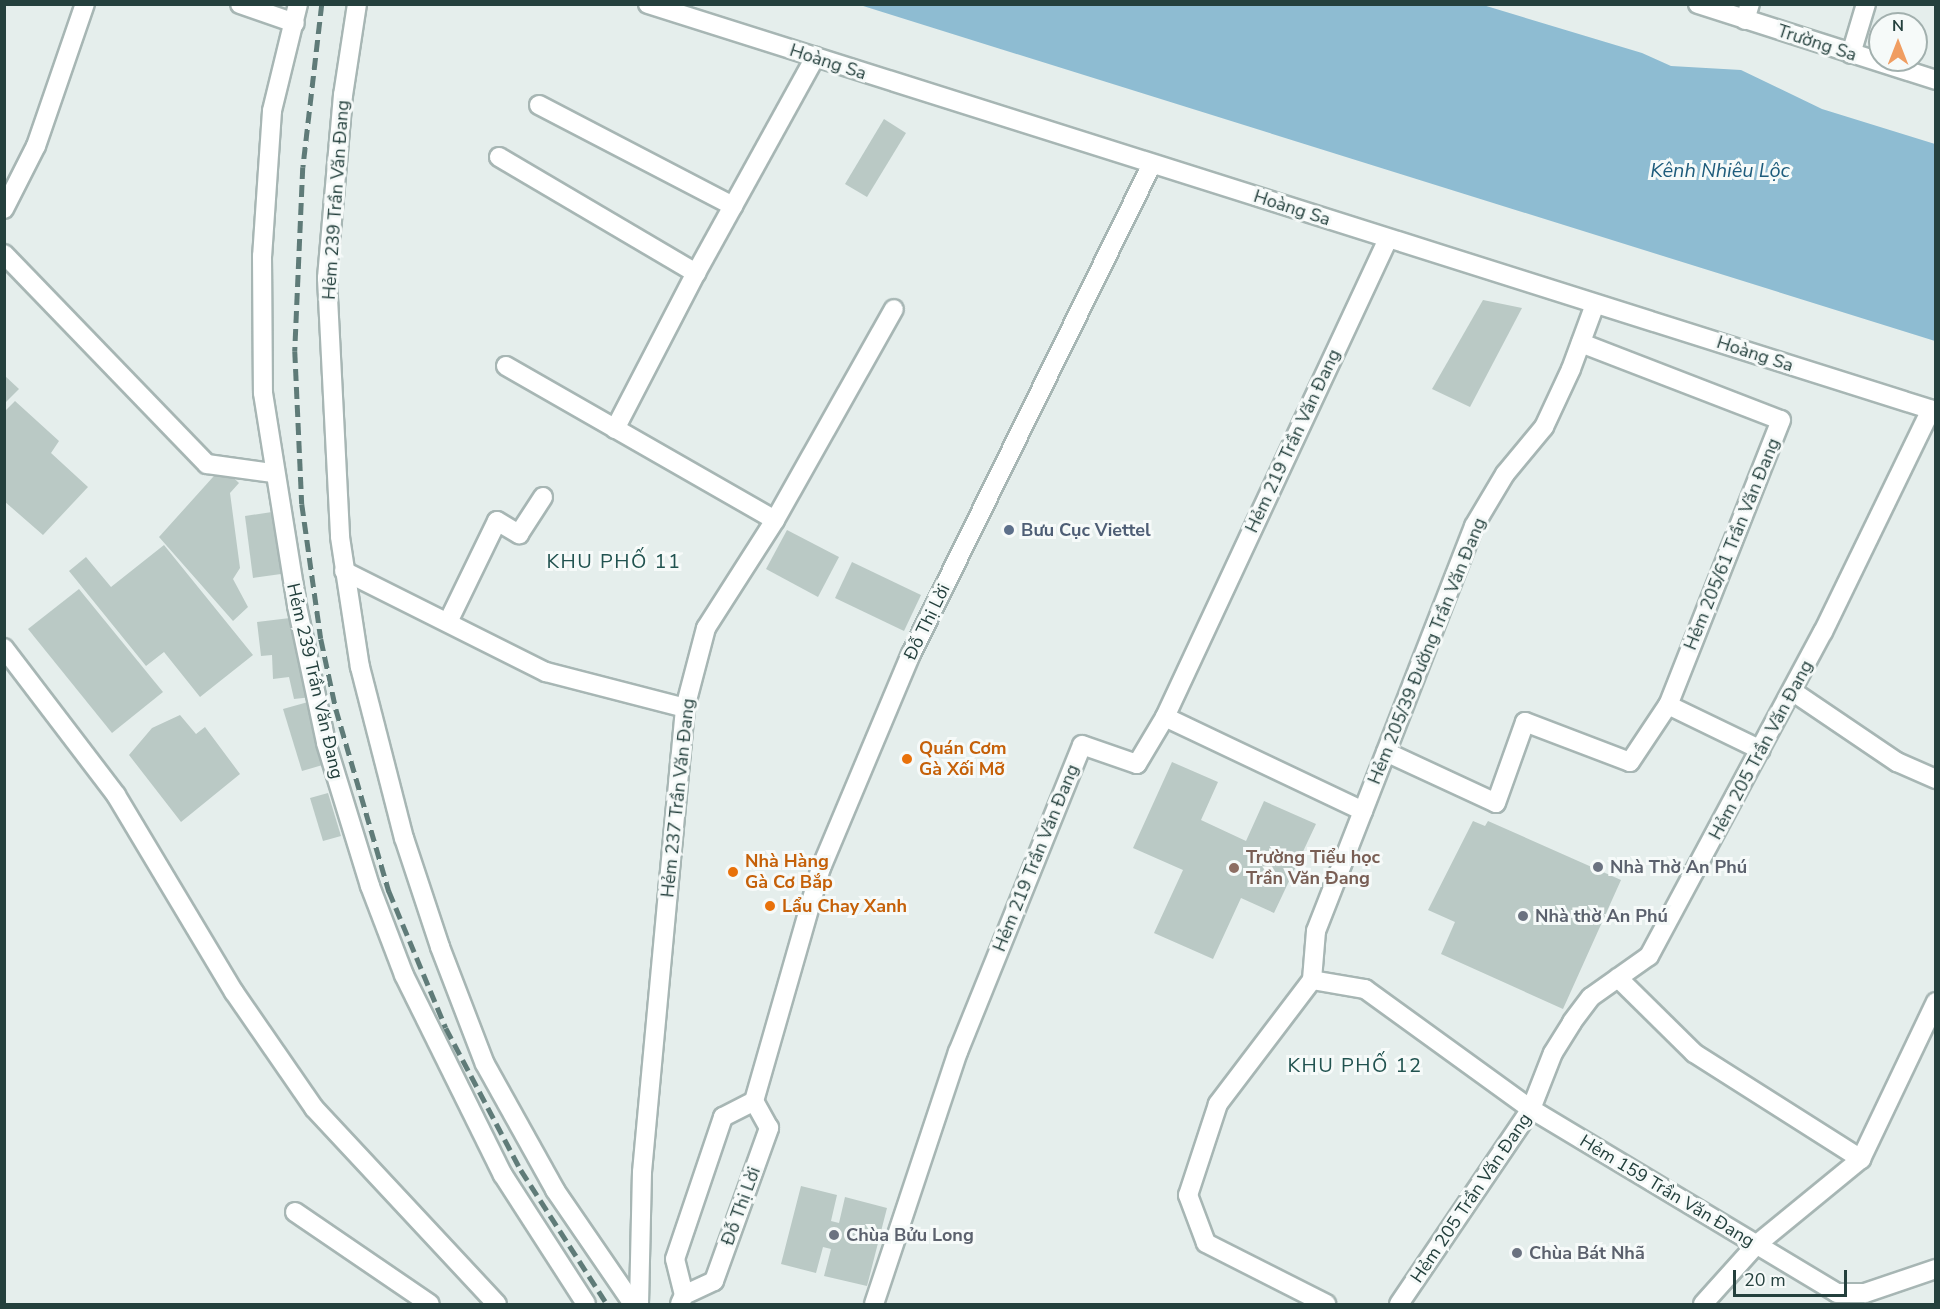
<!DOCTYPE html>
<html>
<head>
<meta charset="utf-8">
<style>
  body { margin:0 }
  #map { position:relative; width:1940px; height:1309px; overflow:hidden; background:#e5eeec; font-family:"Nunito Sans",sans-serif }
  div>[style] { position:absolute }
  .water>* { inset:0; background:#8ebcd2 }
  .building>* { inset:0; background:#bac9c5 }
  .roads { filter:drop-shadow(2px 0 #a7b6b4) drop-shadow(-2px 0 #a7b6b4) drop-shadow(0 2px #a7b6b4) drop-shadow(0 -2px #a7b6b4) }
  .service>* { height:18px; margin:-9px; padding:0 9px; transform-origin:9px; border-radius:9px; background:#fff }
  .minor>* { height:18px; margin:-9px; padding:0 9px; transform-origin:9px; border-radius:9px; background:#fff }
  .tertiary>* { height:18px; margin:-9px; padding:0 9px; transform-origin:9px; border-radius:9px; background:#fff }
  .rail>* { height:4.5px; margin-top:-2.25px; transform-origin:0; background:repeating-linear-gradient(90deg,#5f7b78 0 12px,transparent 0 18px) }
  .dots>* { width:16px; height:16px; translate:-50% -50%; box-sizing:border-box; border:3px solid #f6faf9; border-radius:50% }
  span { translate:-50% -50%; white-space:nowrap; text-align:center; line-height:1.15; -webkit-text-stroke:6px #f6faf9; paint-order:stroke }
  .street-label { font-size:18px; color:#24403d }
  .service-label { font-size:18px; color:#4e5e75; font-weight:700 }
  .left { translate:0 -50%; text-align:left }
  .food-label { font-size:18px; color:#c56008; font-weight:700 }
  .education-label { font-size:18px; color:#785e54; font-weight:700 }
  .worship-label { font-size:18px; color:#5b616d; font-weight:700 }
  .water-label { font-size:20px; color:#1e5c7c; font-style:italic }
  .neighbourhood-label { font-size:20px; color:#20524f; letter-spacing:1.5px }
  .frame { position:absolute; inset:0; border:6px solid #24403d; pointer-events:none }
  .north { position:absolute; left:1868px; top:12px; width:60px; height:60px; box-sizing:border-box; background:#f6faf9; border:2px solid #a2b0ae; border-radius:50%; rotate:0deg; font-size:16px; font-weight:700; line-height:24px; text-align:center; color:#24403d }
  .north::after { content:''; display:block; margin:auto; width:21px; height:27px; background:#f09d61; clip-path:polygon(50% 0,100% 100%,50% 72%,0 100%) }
  .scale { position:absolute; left:1733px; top:1270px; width:114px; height:27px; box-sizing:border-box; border:3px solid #24403d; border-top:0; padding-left:8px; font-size:18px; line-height:21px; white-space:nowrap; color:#24403d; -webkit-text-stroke:4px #f6faf9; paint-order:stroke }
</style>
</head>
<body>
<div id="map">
  <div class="water">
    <div style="clip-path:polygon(860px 5px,1483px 5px,1642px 53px,1671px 66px,1741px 70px,1822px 109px,1935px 144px,1935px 341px)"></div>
  </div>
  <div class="building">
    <div style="clip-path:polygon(884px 119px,906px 133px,867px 197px,845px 184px)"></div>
    <div style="clip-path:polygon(1483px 300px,1522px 308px,1470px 407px,1432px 389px)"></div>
    <div style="clip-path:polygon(4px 375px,19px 389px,4px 404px)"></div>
    <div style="clip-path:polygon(15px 401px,59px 441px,51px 453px,88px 487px,43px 535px,4px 501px,4px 412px)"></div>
    <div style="clip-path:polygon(222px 467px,239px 483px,230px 493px,240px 568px,233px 579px,248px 607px,233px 621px,159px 537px)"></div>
    <div style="clip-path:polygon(272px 512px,281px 574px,253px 578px,245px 516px)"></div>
    <div style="clip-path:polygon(787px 530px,839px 557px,818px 597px,766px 569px)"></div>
    <div style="clip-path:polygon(164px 545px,253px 655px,200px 697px,164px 652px,146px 666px,69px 571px,86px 557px,111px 587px)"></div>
    <div style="clip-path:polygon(852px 562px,921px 595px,904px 631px,835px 598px)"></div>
    <div style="clip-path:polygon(79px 589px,163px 692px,112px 733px,28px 629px)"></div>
    <div style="clip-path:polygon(290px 618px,298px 651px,312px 697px,294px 699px,289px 677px,273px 679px,272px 655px,261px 656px,257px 622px)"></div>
    <div style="clip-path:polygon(308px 702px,326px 764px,302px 771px,283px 709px)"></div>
    <div style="clip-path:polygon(180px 715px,196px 734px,205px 727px,240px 774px,181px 822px,129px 755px,152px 728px)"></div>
    <div style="clip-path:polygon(1172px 762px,1218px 782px,1201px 820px,1246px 841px,1264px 801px,1316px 824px,1274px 913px,1241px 898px,1213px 959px,1154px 933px,1183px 870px,1133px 848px)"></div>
    <div style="clip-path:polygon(328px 793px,341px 836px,323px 841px,310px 798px)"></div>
    <div style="clip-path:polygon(1473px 821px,1485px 826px,1488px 821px,1621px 880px,1563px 1009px,1441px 954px,1455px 922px,1428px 910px)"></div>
    <div style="clip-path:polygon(801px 1186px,837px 1195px,831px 1221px,839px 1223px,845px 1197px,887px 1208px,867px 1286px,824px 1276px,831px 1249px,823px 1247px,816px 1273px,781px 1264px)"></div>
  </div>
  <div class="roads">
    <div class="service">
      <div style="left:240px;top:4px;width:58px;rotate:19.1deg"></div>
      <div style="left:298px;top:4px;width:110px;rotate:103.7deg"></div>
      <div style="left:272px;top:111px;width:145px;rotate:93.9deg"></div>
      <div style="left:262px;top:256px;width:137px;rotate:89.6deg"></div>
      <div style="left:263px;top:393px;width:216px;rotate:80.9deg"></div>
      <div style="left:297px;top:606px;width:140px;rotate:78deg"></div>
      <div style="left:326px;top:743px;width:150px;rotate:72.9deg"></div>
      <div style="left:370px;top:886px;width:95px;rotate:69.1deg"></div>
      <div style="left:404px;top:975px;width:223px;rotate:63.7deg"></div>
      <div style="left:503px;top:1175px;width:153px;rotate:57.2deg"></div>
      <div style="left:357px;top:4px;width:92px;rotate:98.7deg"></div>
      <div style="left:343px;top:95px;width:184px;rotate:95deg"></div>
      <div style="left:327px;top:278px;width:259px;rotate:87.1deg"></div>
      <div style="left:340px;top:537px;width:132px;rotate:81.3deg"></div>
      <div style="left:360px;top:667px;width:177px;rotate:75.6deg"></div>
      <div style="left:404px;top:838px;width:115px;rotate:71.7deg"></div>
      <div style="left:440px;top:947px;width:125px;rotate:69deg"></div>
      <div style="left:485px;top:1064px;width:144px;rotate:60.9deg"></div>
      <div style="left:555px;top:1190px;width:138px;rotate:55.6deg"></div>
      <div style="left:1851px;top:54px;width:52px;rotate:-73.3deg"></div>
      <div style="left:539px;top:105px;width:219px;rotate:27.5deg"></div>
      <div style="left:499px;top:157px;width:229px;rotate:30.5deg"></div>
      <div style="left:4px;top:209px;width:71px;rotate:-63.1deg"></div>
      <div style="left:36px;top:146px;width:150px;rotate:-71deg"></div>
      <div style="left:4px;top:254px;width:292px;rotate:46deg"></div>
      <div style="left:207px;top:464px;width:67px;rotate:7.8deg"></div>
      <div style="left:1581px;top:343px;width:214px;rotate:21.1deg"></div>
      <div style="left:1781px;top:420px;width:307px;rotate:111.6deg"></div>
      <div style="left:1668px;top:705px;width:103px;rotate:25.8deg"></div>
      <div style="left:506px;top:366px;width:310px;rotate:29.8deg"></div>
      <div style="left:615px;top:429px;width:176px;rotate:-62.6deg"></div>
      <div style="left:696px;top:273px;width:247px;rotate:-61.1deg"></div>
      <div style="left:344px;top:571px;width:226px;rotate:26.6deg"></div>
      <div style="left:546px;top:672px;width:144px;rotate:14.5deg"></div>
      <div style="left:448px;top:622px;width:112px;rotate:-64.1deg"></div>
      <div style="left:497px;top:521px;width:26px;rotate:31deg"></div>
      <div style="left:519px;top:534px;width:44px;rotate:-57deg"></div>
      <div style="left:4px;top:648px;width:185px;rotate:52.7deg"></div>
      <div style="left:116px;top:795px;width:230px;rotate:59.1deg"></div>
      <div style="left:234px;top:992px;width:141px;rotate:55.4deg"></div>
      <div style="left:314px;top:1108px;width:268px;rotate:47deg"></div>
      <div style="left:1792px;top:691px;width:127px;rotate:34.1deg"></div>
      <div style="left:1897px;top:762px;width:43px;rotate:23.6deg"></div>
      <div style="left:1386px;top:752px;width:121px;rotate:24.9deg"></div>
      <div style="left:1496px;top:803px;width:86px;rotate:-70.3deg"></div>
      <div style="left:1525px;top:722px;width:112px;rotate:20.9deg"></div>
      <div style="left:1630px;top:762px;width:69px;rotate:-56.3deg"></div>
      <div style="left:1618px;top:978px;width:107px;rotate:44.6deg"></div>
      <div style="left:1694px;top:1053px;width:198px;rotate:32.4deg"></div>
      <div style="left:1531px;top:1109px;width:357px;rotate:31deg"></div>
      <div style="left:1837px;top:1293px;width:28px"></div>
      <div style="left:1865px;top:1293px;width:75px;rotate:-18.7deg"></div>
      <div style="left:295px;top:1212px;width:163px;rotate:34.3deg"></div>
      <div style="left:639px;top:1304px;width:132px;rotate:-88.7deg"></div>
      <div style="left:642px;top:1172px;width:466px;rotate:-84.7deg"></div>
      <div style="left:685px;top:708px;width:83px;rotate:-75.3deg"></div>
      <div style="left:706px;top:628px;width:128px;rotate:-57.4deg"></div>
      <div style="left:775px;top:520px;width:242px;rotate:-60.6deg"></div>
      <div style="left:874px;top:1304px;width:266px;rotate:-71.6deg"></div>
      <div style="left:958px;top:1052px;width:331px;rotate:-68deg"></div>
      <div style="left:1082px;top:745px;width:58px;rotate:19.1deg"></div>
      <div style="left:1137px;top:764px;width:55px;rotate:-59.2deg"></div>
      <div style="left:1165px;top:717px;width:527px;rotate:-64.99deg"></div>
      <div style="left:1399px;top:1304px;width:235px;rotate:-55.9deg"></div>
      <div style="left:1531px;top:1109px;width:60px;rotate:-68.6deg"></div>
      <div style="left:1553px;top:1053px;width:36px;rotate:-58deg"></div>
      <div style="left:1572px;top:1022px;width:31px;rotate:-53deg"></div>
      <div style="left:1591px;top:997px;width:71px;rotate:-35.3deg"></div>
      <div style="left:1649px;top:956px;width:368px;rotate:-61.8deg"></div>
      <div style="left:1823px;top:632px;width:247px;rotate:-64.1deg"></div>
    </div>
    <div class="minor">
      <div style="left:1745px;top:20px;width:17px;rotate:-73deg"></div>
      <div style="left:1165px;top:717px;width:219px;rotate:25.4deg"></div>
      <div style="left:1363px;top:811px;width:129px;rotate:111.4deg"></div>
      <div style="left:1316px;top:931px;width:49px;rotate:94.7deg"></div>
      <div style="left:1312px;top:980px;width:54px;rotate:9.6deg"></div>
      <div style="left:1365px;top:989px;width:205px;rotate:35.9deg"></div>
      <div style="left:1363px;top:811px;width:306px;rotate:-68.7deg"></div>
      <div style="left:1474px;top:526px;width:61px;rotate:-59.2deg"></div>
      <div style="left:1505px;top:474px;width:61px;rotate:-50.3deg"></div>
      <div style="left:1544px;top:427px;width:64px;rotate:-65deg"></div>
      <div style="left:1571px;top:369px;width:69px;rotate:-69.7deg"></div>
      <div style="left:1312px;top:980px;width:156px;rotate:127.2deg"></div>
      <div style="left:1218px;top:1104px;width:96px;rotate:108.2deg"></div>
      <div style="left:1188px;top:1195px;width:51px;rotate:69.4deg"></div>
      <div style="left:1206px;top:1243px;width:135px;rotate:26.9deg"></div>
      <div style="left:1703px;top:1304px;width:79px;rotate:-48.1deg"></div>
      <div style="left:1756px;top:1245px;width:136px;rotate:-39.3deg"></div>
      <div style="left:1861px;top:1159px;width:174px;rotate:-64.5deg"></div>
    </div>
    <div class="tertiary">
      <div style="left:648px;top:4px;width:1351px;rotate:17.54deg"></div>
      <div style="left:1698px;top:4px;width:250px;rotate:17.7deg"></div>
      <div style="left:684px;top:1295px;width:33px;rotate:-25deg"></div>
      <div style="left:714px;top:1281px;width:163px;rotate:-70.2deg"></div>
      <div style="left:769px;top:1128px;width:31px;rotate:-119deg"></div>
      <div style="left:754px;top:1101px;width:242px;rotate:-74deg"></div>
      <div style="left:821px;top:868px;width:232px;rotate:-67.2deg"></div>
      <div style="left:911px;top:654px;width:546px;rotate:-63.81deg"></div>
      <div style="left:680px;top:1304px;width:10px;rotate:-66deg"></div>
      <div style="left:684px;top:1295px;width:37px;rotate:-104deg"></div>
      <div style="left:675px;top:1259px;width:150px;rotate:-71.3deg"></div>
      <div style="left:723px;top:1117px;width:35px;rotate:-27deg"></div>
    </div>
  </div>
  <div class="rail">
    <div style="left:322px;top:4px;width:164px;rotate:96.6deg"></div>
    <div style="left:303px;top:167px;width:184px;rotate:92.5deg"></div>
    <div style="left:295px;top:351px;width:153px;rotate:87.4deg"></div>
    <div style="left:302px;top:504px;width:136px;rotate:82deg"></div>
    <div style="left:321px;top:639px;width:72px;rotate:77.9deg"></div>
    <div style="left:336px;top:709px;width:190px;rotate:73.8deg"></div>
    <div style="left:389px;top:891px;width:148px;rotate:67.4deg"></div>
    <div style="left:446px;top:1028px;width:161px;rotate:62.2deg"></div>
    <div style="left:521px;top:1170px;width:159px;rotate:57.3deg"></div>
  </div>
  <div class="dots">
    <div style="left:1009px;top:530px;background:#5c6f8a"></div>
    <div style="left:907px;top:759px;background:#e8710a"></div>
    <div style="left:1598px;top:867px;background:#6b7280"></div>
    <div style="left:1234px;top:868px;background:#8d6e63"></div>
    <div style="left:733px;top:872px;background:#e8710a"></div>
    <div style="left:770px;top:906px;background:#e8710a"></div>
    <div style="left:1523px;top:916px;background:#6b7280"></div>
    <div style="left:834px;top:1235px;background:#6b7280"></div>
    <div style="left:1517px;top:1253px;background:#6b7280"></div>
  </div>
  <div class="street-label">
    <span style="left:1817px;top:43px;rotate:18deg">Trường Sa</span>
    <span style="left:828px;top:62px;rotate:18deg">Hoàng Sa</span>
    <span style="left:336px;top:200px;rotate:-86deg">Hẻm 239 Trần Văn Đang</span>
    <span style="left:1292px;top:208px;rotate:18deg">Hoàng Sa</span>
    <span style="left:1755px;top:354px;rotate:18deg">Hoàng Sa</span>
    <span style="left:1293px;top:441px;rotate:-65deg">Hẻm 219 Trần Văn Ðang</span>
    <span style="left:1732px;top:544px;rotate:-68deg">Hẻm 205/61 Trần Văn Đang</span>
    <span style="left:927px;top:622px;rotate:-64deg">Đỗ Thị Lời</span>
    <span style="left:1427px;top:651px;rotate:-68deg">Hẻm 205/39 Đường Trần Văn Đang</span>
    <span style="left:315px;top:681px;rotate:77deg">Hẻm 239 Trần Văn Đang</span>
    <span style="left:1761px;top:750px;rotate:-62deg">Hẻm 205 Trần Văn Ðang</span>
    <span style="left:678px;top:798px;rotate:-84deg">Hẻm 237 Trần Văn Đang</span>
    <span style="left:1036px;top:858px;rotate:-68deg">Hẻm 219 Trần Văn Ðang</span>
    <span style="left:1667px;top:1191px;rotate:31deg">Hẻm 159 Trần Văn Ðang</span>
    <span style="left:1471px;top:1198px;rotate:-56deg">Hẻm 205 Trần Văn Ðang</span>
    <span style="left:741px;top:1206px;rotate:-70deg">Đỗ Thị Lời</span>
  </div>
  <div class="service-label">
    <span class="left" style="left:1021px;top:530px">Bưu Cục Viettel</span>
  </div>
  <div class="food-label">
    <span class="left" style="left:919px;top:759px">Quán Cơm<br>Gà Xối Mỡ</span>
    <span class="left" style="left:745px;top:872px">Nhà Hàng<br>Gà Cơ Bắp</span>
    <span class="left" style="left:782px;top:906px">Lẩu Chay Xanh</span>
  </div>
  <div class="education-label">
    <span class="left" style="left:1246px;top:868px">Trường Tiểu học<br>Trần Văn Đang</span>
  </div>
  <div class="worship-label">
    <span class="left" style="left:1610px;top:867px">Nhà Thờ An Phú</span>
    <span class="left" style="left:1535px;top:916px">Nhà thờ An Phú</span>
    <span class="left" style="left:846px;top:1235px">Chùa Bửu Long</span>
    <span class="left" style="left:1529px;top:1253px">Chùa Bát Nhã</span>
  </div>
  <div class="water-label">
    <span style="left:1720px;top:170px">Kênh Nhiêu Lộc</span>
  </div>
  <div class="neighbourhood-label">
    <span style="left:614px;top:561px">KHU PHỐ 11</span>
    <span style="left:1355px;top:1065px">KHU PHỐ 12</span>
  </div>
  <div class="frame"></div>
  <div class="north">N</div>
  <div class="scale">20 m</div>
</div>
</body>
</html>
